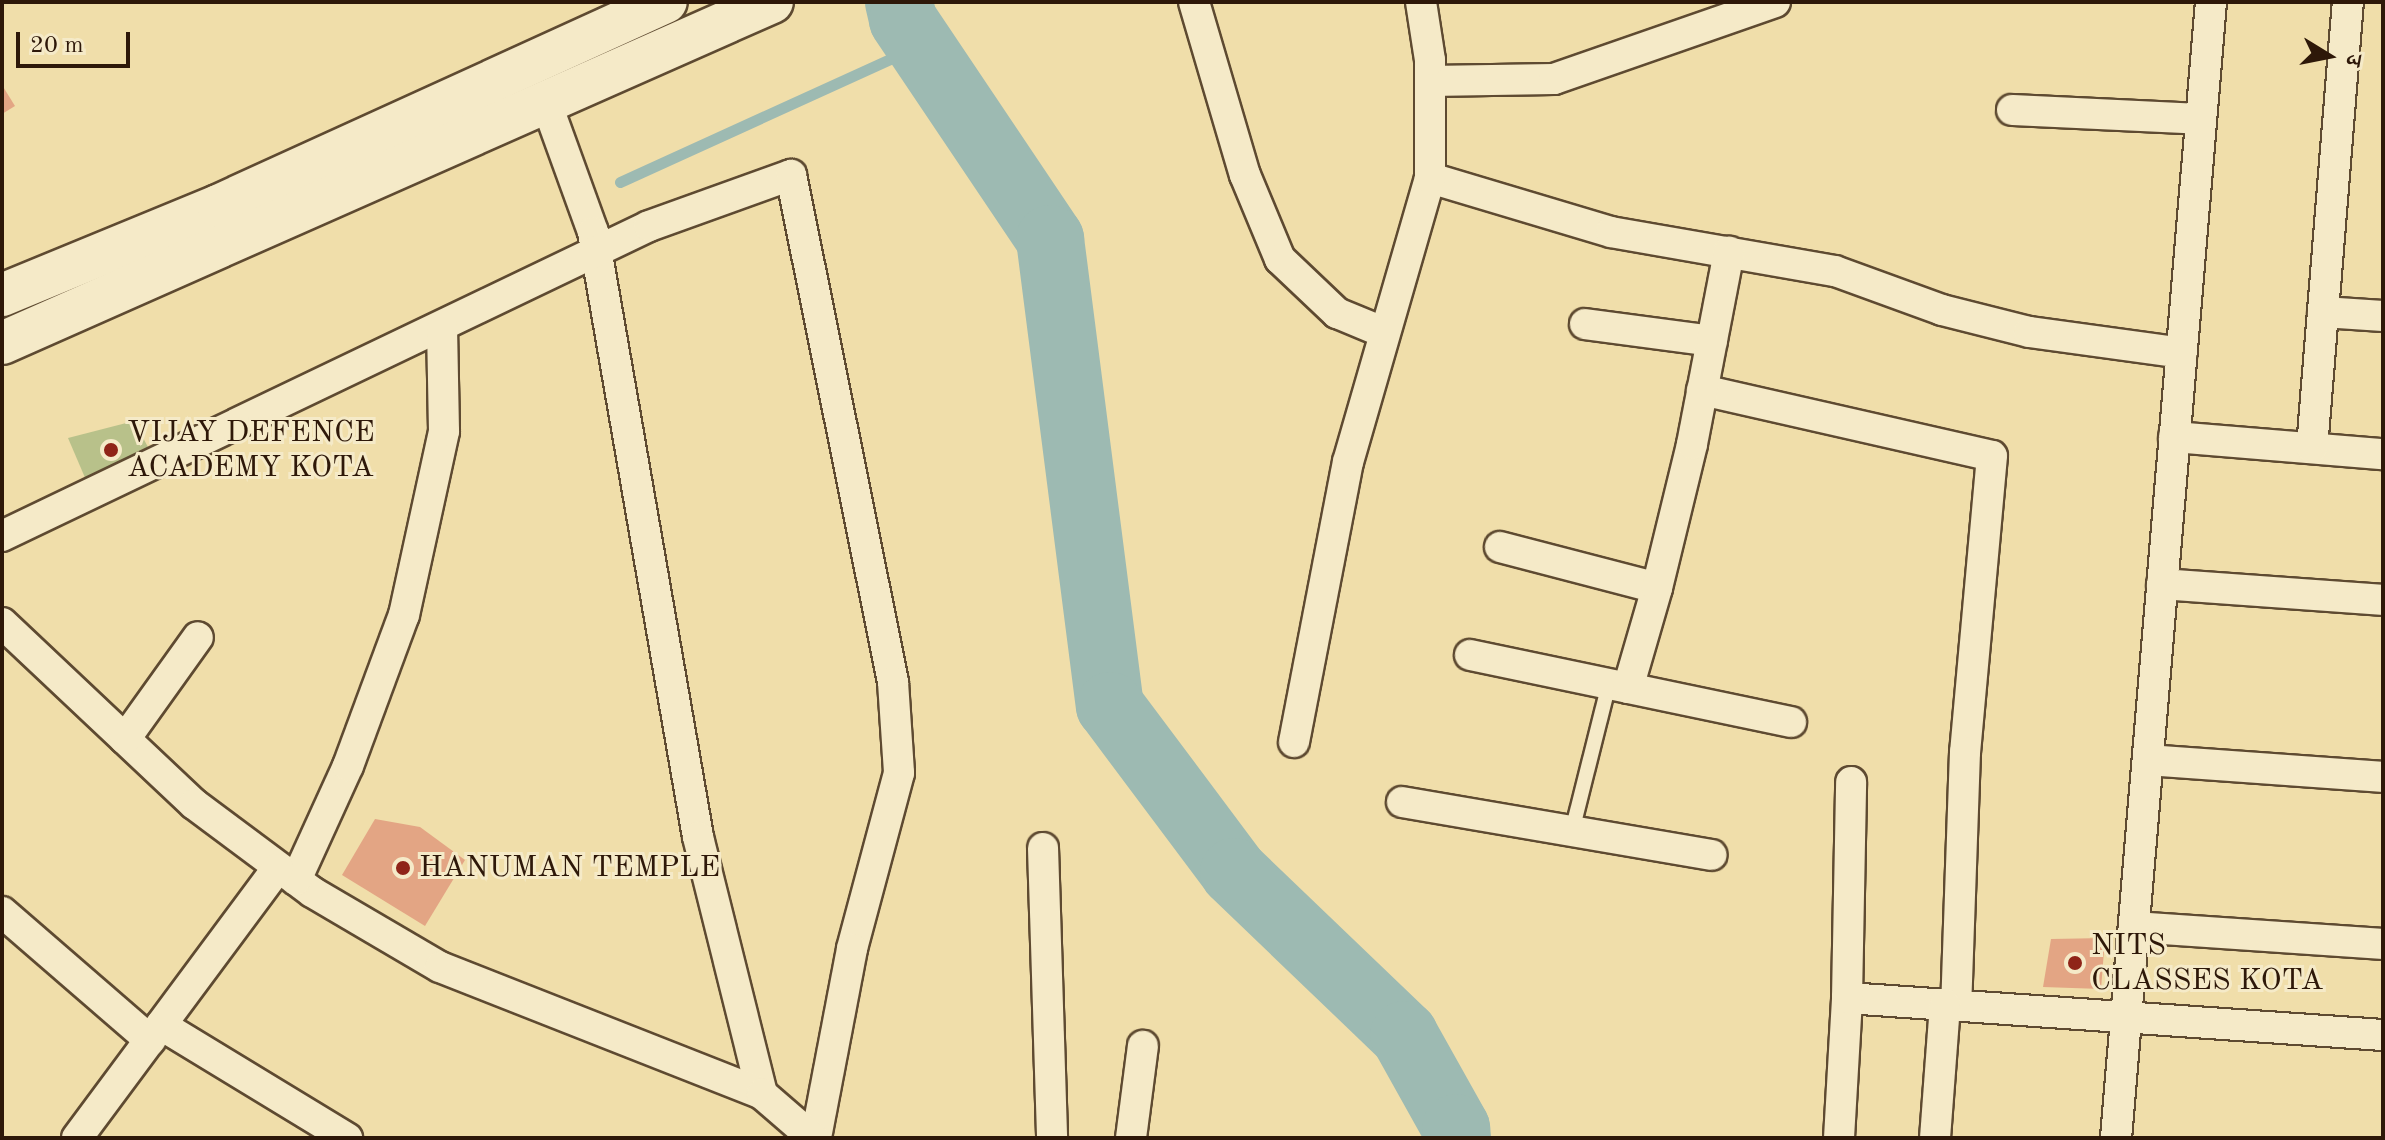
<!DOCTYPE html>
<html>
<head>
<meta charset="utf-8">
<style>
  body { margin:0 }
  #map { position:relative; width:2385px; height:1140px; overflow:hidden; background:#f0deaa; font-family:"Old Standard TT","Noto Serif Devanagari",serif }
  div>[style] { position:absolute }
  .green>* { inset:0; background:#b8c18a }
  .stream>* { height:11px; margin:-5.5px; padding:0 5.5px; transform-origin:5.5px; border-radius:5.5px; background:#9dbab2 }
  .river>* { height:68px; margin:-34px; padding:0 34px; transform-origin:34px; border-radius:34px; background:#9dbab2 }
  .building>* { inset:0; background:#e3a584 }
  .roads { filter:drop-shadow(2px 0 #5e4a31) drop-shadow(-2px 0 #5e4a31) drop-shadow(0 2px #5e4a31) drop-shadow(0 -2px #5e4a31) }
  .lane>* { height:14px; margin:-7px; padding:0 7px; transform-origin:7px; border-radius:7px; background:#f5eac8 }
  .street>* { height:30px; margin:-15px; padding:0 15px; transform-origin:15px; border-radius:15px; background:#f5eac8 }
  .secondary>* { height:42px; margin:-21px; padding:0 21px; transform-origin:21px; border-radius:21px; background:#f5eac8 }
  .dots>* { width:22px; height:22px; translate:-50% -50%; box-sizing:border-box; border:4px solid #f5eac8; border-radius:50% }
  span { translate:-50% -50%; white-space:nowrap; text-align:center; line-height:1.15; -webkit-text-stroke:6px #f5eac8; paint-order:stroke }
  .poi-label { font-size:30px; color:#2e1809 }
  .left { translate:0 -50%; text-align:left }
  .frame { position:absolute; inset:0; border:4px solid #2e1809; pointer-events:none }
  .north { position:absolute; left:2289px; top:16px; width:80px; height:80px; -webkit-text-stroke:6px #f5eac8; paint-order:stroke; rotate:100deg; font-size:22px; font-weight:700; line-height:32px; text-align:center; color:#2e1809 }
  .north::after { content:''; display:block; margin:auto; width:28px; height:36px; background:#2e1809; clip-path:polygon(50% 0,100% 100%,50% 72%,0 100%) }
  .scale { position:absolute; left:16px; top:32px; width:114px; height:36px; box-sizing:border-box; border:4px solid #2e1809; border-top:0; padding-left:10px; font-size:24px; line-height:28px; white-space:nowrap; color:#2e1809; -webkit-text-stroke:6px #f5eac8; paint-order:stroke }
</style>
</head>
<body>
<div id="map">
  <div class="green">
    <div style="clip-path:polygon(134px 421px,156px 462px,86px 480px,68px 438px)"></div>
  </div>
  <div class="stream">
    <div style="left:620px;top:182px;width:330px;rotate:-24.5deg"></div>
  </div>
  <div class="river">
    <div style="left:899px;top:2px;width:18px;rotate:77deg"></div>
    <div style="left:903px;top:20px;width:264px;rotate:56.1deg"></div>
    <div style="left:1050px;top:239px;width:471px;rotate:82.7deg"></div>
    <div style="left:1110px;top:706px;width:207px;rotate:53.2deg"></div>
    <div style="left:1234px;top:872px;width:236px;rotate:43.8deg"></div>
    <div style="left:1404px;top:1035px;width:107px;rotate:60.8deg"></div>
    <div style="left:1456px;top:1128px;width:10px;rotate:84deg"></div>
  </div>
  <div class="building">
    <div style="clip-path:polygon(2px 85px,15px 106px,2px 114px)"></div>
    <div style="clip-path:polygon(375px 819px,420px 827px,465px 860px,425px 926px,342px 875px)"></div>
    <div style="clip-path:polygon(2105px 938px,2101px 989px,2043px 987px,2051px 939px)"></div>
  </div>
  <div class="roads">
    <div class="lane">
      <div style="left:1572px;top:831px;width:152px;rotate:-75.9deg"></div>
    </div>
    <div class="street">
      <div style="left:1194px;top:2px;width:180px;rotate:73.6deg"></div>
      <div style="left:1245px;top:175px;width:91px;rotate:67.4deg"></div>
      <div style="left:1280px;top:259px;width:79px;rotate:43.5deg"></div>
      <div style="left:1337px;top:313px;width:50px;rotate:22.4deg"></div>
      <div style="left:1430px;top:81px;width:124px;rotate:-0.9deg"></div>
      <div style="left:1554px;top:79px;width:234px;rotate:-19.2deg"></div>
      <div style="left:546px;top:102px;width:138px;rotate:70.1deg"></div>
      <div style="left:593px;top:232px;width:614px;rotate:80.15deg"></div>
      <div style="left:698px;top:837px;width:265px;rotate:76deg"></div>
      <div style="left:2012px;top:110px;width:189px;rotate:2.7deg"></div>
      <div style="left:1430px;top:178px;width:189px;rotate:16.6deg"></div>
      <div style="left:1611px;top:232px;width:227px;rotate:9.9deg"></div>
      <div style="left:1835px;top:271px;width:114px;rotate:20deg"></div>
      <div style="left:1942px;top:310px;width:90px;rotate:14.2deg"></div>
      <div style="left:2029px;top:332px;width:154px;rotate:7.8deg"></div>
      <div style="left:2323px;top:312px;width:60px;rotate:3.8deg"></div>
      <div style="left:1585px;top:324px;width:128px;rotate:7.6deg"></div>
      <div style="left:1702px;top:390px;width:297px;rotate:12.8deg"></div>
      <div style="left:1992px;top:456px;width:297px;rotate:95.2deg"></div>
      <div style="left:1965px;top:752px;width:253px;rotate:92deg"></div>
      <div style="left:2174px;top:437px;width:210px;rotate:4.7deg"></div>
      <div style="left:2312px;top:448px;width:447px;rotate:-85.4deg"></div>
      <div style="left:2px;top:536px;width:717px;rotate:-25.6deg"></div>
      <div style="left:649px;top:226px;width:151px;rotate:-19.8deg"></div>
      <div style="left:791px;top:175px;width:517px;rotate:78.62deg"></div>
      <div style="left:893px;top:682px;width:91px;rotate:86.2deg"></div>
      <div style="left:899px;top:773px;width:182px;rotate:105deg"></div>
      <div style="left:852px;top:949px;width:192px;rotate:100.8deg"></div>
      <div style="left:1500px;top:547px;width:162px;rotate:14.6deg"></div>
      <div style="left:2162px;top:584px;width:222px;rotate:4.1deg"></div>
      <div style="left:2px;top:623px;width:264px;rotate:43.3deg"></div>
      <div style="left:194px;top:804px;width:147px;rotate:36.7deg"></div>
      <div style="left:312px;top:892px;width:148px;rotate:30.4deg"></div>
      <div style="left:440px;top:967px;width:346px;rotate:21.5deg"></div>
      <div style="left:762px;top:1094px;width:67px;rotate:40.8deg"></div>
      <div style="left:1470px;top:655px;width:328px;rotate:11.8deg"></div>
      <div style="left:1628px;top:688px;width:104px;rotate:-73.8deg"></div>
      <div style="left:1657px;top:588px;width:148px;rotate:-76.3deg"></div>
      <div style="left:1692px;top:444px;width:196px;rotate:-79.1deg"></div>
      <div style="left:125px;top:739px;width:125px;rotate:-54.4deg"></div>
      <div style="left:1294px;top:742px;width:285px;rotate:-79.1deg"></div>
      <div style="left:1348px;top:462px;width:296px;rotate:-73.9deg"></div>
      <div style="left:1430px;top:178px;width:118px;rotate:-90deg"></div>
      <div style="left:1430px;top:60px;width:59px;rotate:-98.8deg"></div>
      <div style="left:2148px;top:760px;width:236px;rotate:4.1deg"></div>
      <div style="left:1402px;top:802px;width:314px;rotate:9.7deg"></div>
      <div style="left:1043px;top:848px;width:290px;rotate:88.2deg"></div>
      <div style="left:296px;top:880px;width:125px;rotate:-65.5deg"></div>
      <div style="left:348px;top:766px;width:161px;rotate:-69.7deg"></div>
      <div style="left:404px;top:615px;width:188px;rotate:-77.7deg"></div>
      <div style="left:444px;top:431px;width:105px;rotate:-91.1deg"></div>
      <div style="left:2px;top:912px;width:196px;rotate:40.9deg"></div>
      <div style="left:2134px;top:927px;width:250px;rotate:3.9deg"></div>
      <div style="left:1847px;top:998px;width:537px;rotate:3.95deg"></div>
      <div style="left:161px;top:1025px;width:218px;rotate:31.3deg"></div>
      <div style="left:77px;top:1138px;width:337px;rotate:-53.4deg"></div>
      <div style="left:1131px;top:1138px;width:93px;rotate:-82.6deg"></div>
      <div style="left:1839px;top:1138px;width:140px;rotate:-86.7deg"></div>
      <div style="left:1847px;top:998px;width:216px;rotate:-88.9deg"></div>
      <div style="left:1935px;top:1138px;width:134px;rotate:-85.7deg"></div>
      <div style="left:2116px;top:1138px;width:1140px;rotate:-85.22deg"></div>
    </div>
    <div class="secondary">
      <div style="left:2px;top:295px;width:234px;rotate:-22.4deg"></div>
      <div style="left:218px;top:206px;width:492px;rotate:-24.5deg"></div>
      <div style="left:2px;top:343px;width:842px;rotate:-23.89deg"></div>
    </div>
  </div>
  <div class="dots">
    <div style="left:111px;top:450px;background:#8f2418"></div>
    <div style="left:403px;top:868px;background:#8f2418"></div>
    <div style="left:2075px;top:963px;background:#8f2418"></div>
  </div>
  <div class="poi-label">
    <span class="left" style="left:127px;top:450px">VIJAY DEFENCE<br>ACADEMY KOTA</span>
    <span class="left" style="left:419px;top:868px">HANUMAN TEMPLE</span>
    <span class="left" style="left:2091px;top:963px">NITS<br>CLASSES KOTA</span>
  </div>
  <div class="frame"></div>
  <div class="north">उ</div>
  <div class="scale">20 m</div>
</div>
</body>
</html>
